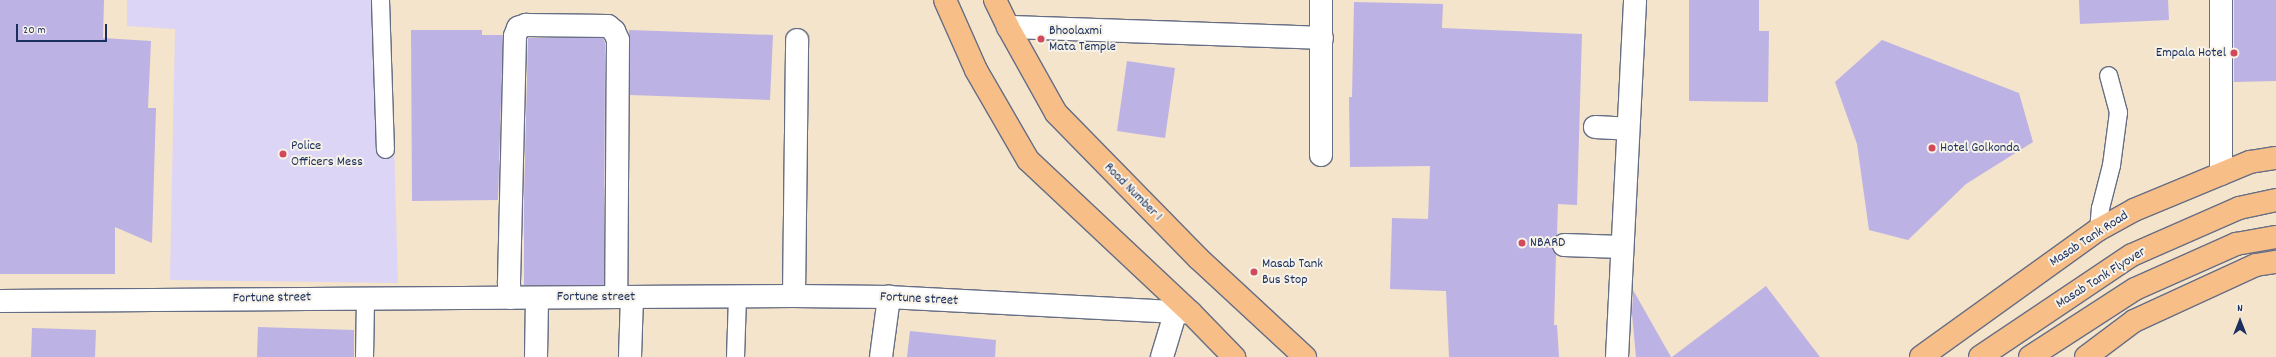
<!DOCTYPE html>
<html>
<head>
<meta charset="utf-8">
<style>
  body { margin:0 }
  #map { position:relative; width:2276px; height:357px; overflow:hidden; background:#f3e4cb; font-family:Dekko,sans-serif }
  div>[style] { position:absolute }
  .built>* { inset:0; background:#ddd5f6 }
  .building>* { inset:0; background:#bdb2e4 }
  .roads { filter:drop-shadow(1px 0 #676e84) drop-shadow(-1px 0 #676e84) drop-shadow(0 1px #676e84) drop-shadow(0 -1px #676e84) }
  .lane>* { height:17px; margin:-8.5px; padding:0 8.5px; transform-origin:8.5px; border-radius:8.5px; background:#fff }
  .street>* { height:22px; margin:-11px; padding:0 11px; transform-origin:11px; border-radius:11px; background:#fff }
  .primary>* { height:22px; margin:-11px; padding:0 11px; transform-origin:11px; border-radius:11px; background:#f7be88 }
  .highway>* { height:22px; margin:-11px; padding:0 11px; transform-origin:11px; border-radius:11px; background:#f7be88 }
  .dots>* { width:11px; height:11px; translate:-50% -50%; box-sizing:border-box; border:2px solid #f7f3e8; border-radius:50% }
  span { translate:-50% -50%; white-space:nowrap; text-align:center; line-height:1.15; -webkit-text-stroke:4px #f7f3e8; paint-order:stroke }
  .poi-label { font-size:14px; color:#1b2f5e }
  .left { translate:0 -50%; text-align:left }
  .right { translate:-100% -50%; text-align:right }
  .street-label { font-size:14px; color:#1b2f5e }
  .north { position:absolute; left:2220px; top:301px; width:40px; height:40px; -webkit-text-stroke:3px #f7f3e8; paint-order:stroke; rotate:0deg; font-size:11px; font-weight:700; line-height:16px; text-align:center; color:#1b2f5e }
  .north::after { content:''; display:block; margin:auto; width:14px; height:18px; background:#1b2f5e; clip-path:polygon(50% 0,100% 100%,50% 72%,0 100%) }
  .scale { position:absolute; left:16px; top:24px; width:91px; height:18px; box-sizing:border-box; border:2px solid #1b2f5e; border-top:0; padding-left:5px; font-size:12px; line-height:14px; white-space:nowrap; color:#1b2f5e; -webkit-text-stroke:3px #f7f3e8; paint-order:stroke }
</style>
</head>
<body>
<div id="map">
  <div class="built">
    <div style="clip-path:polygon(127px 0,390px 0,398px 283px,170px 280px,175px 29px,127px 26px)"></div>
  </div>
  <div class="building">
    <div style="clip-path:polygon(0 0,104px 0,103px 38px,151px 41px,148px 108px,156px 108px,152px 243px,115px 227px,115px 274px,0 274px)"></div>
    <div style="clip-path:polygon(1689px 0,1759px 0,1759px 31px,1769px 31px,1768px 102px,1689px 101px)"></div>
    <div style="clip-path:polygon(2079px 0,2168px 0,2169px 20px,2080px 24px)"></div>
    <div style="clip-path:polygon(2234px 0,2276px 0,2276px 81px,2234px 82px)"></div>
    <div style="clip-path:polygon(1354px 2px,1443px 4px,1442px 28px,1582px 34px,1577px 205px,1558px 204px,1557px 235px,1552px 244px,1556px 255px,1554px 325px,1557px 325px,1559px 357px,1449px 357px,1446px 291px,1390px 289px,1392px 218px,1428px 219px,1430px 166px,1350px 167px,1349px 97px,1352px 97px)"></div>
    <div style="clip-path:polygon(411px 30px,482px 30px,482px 35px,503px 35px,498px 200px,412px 201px)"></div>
    <div style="clip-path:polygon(629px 30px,773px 35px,770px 100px,630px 95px)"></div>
    <div style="clip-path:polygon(528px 38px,603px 38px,605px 43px,604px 285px,524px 285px,524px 200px)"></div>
    <div style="clip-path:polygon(1882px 40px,2019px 93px,2033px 142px,1966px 184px,1908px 240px,1869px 230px,1857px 144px,1835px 82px)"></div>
    <div style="clip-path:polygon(1127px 61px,1175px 68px,1165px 138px,1117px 131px)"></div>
    <div style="clip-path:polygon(1766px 286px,1820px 357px,1672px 357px)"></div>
    <div style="clip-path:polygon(1633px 290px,1671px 357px,1636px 357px,1632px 314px)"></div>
    <div style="clip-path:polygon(258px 327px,354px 330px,354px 357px,257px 357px)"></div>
    <div style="clip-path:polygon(32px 328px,96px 330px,95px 357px,31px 357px)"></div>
    <div style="clip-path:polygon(910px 331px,996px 340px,995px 357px,907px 357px)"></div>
  </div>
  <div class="roads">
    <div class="lane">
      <div style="left:380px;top:0;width:149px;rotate:88.1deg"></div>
      <div style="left:2098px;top:230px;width:22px;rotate:-85deg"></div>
      <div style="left:2100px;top:208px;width:44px;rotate:-75.7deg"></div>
      <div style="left:2111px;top:165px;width:53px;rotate:-82.5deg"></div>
      <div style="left:2118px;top:112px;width:38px;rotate:-105deg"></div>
      <div style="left:364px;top:357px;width:60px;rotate:-89deg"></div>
      <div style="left:735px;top:357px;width:61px;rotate:-88.1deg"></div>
    </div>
    <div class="street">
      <div style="left:1008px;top:27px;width:314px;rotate:2deg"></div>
      <div style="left:1595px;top:127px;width:33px;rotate:3deg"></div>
      <div style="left:1321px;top:155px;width:155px;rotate:-90deg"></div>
      <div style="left:2221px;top:174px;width:174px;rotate:-90deg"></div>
      <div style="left:1564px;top:245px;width:58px;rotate:2deg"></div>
      <div style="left:794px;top:296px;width:256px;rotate:-89.3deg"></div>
      <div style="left:510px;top:298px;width:16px;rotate:-94deg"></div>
      <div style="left:509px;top:282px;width:246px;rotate:-88.6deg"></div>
      <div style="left:515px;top:36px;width:9px;rotate:-69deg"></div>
      <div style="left:518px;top:28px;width:9px;rotate:-21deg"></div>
      <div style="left:526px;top:25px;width:82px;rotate:0.7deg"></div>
      <div style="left:608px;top:26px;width:8px;rotate:40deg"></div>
      <div style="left:614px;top:31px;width:10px;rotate:66deg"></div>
      <div style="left:618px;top:40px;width:257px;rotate:90.4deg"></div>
      <div style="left:0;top:301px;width:794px;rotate:-0.36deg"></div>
      <div style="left:794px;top:296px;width:95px;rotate:0.6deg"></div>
      <div style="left:889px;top:297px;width:302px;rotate:3deg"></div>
      <div style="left:536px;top:357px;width:59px;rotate:-89deg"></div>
      <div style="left:630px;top:357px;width:60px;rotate:-88.1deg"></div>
      <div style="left:881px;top:357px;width:61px;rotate:-82.4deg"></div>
      <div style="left:1162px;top:357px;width:45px;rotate:-73.2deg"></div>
      <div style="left:1617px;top:357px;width:357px;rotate:-87.1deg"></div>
    </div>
    <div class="primary">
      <div style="left:945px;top:0;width:77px;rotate:66.1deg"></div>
      <div style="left:976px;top:70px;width:104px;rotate:60deg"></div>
      <div style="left:1028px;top:160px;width:224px;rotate:43.2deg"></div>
      <div style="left:1191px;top:313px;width:62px;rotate:45.7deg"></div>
      <div style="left:995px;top:0;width:30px;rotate:64deg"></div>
      <div style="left:1008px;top:27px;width:98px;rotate:60.8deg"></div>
      <div style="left:1056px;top:113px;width:203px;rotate:45.6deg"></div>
      <div style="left:1198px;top:258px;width:146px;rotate:42.8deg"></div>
      <div style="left:1921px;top:357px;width:218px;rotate:-35.7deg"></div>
      <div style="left:2098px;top:230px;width:41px;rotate:-29.1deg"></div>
      <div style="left:2134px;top:210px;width:126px;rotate:-22.5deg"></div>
      <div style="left:2250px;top:162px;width:26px;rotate:-9deg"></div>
      <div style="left:2086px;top:357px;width:60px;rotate:-36.9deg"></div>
      <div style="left:2134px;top:321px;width:134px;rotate:-24.7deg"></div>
      <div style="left:2256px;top:265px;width:20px;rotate:-9deg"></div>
    </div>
    <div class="highway">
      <div style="left:1980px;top:357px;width:183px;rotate:-33.9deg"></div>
      <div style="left:2132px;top:255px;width:117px;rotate:-23.7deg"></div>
      <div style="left:2239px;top:208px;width:38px;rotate:-12deg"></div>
      <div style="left:2030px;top:357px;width:125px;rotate:-32.9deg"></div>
      <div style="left:2135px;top:289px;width:111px;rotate:-24deg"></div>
      <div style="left:2236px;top:244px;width:41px;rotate:-9.9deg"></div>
    </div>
  </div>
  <div class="dots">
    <div style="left:1041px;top:39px;background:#d1495b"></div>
    <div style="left:2234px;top:53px;background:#d1495b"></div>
    <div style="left:1932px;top:148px;background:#d1495b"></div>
    <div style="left:283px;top:154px;background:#d1495b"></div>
    <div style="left:1522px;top:243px;background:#d1495b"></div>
    <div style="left:1254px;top:272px;background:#d1495b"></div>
  </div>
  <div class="poi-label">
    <span class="left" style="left:1049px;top:39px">Bhoolaxmi<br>Mata Temple</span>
    <span class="right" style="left:2226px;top:53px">Empala Hotel</span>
    <span class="left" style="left:291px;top:154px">Police<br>Officers Mess</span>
    <span class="left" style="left:1940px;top:148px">Hotel Golkonda</span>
    <span class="left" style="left:1530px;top:243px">NBARD</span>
    <span class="left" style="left:1262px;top:272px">Masab Tank<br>Bus Stop</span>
  </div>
  <div class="street-label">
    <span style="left:1133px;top:192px;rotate:45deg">Road Number 1</span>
    <span style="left:2089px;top:239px;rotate:-33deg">Masab Tank Road</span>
    <span style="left:2101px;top:278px;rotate:-32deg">Masab Tank Flyover</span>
    <span style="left:596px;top:297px">Fortune street</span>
    <span style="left:272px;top:298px;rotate:-1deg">Fortune street</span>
    <span style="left:919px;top:299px;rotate:3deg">Fortune street</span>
  </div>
  <div class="north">N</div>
  <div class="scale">20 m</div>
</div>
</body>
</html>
